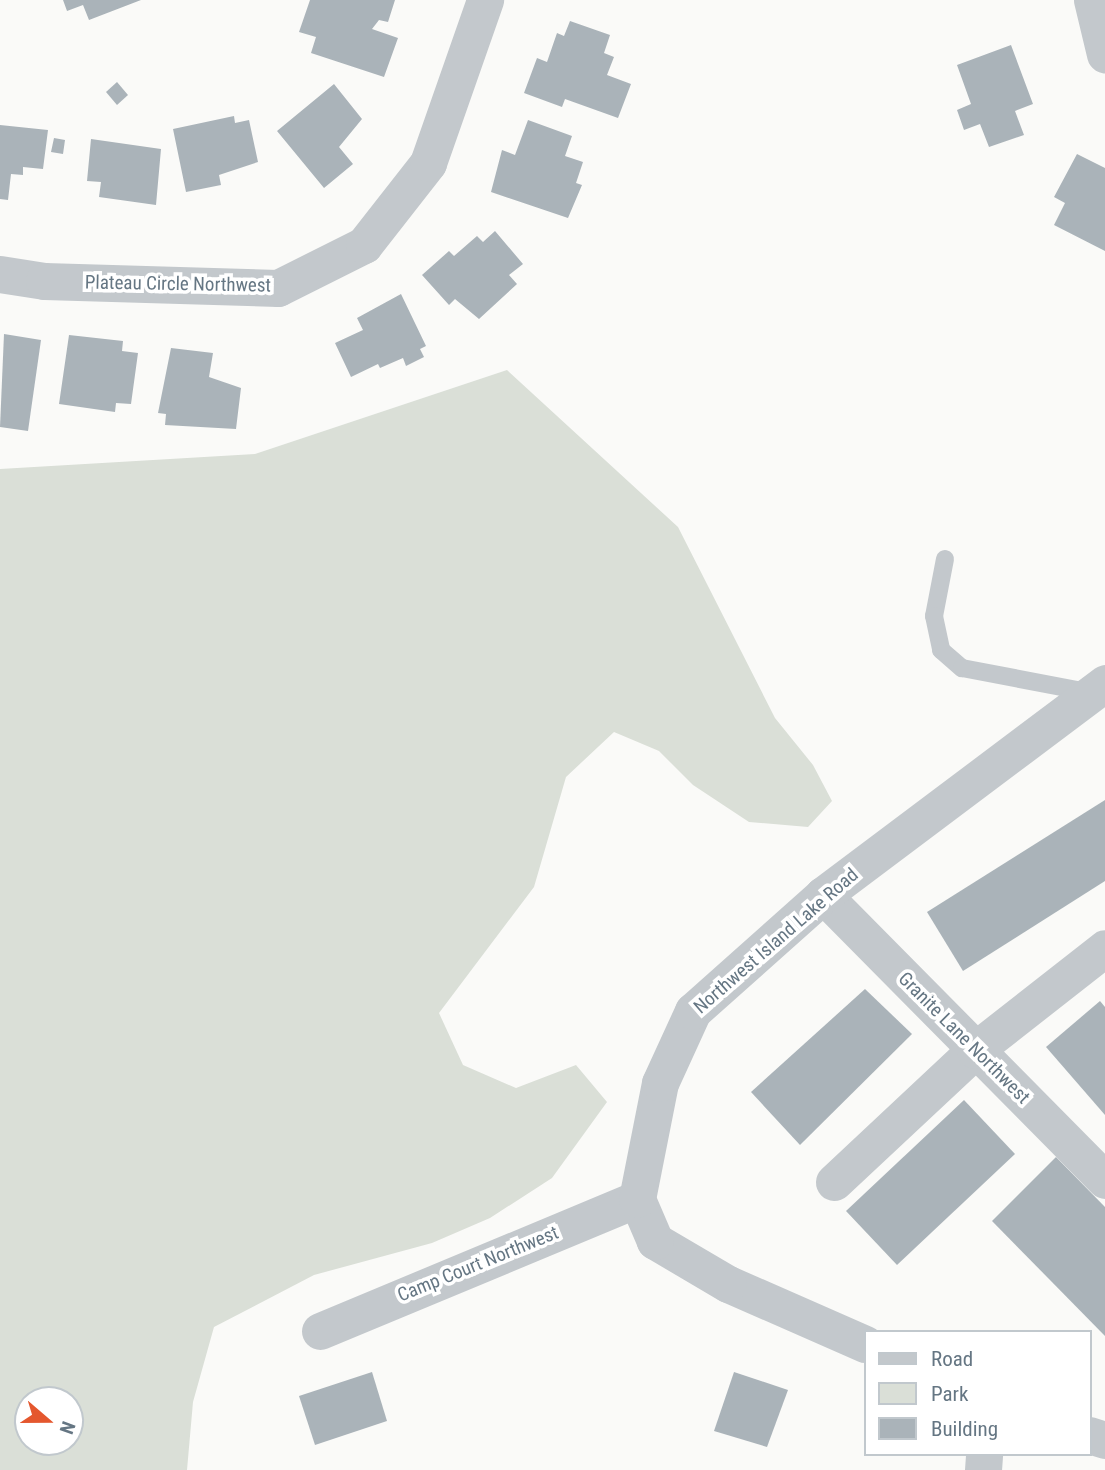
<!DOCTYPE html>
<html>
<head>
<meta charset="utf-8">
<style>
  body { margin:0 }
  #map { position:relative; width:1105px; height:1470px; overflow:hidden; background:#fafaf8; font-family:"Roboto Condensed",sans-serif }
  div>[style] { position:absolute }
  .green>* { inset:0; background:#dadfd7 }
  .building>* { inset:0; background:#aab3b9 }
  .service>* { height:18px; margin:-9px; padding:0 9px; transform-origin:9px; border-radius:9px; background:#c3c8cc }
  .minor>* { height:37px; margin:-18.5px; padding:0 18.5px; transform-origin:18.5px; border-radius:18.5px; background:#c3c8cc }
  span { translate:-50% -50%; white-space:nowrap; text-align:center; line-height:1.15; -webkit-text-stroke:7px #fff; paint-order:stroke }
  .street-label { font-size:19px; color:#657683 }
  .legend { position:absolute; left:864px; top:1330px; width:228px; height:126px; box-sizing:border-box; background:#fff; border:2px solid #c1c8cd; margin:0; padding:9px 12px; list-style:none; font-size:21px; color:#657683 }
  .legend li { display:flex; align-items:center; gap:14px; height:35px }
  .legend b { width:35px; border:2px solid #c1c8cd }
  .north { position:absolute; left:14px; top:1386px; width:70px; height:70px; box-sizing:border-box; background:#fff; border:2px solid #c1c8cd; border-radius:50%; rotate:110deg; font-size:19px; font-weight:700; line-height:28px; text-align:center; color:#657683 }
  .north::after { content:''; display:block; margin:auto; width:24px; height:32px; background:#e4572e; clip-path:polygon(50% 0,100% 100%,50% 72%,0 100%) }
</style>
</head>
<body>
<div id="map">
  <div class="green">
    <div style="clip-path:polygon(evenodd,507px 370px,678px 527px,775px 718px,813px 765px,832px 801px,808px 827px,749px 822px,693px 785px,659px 751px,614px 732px,566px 777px,534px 887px,439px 1013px,463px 1065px,516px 1088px,576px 1065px,607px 1102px,552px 1178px,490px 1218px,432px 1243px,314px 1275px,214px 1327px,193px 1402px,187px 1470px,0 1470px,0 469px,255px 454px,507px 370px,28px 1400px,70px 1400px,70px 1442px,28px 1442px,28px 1400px)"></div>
  </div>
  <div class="building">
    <div style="clip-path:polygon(63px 0,141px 0,89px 20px,83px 5px,67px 11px)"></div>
    <div style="clip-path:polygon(310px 0,395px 0,388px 22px,379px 20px,372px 29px,398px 38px,384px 77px,311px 53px,316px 37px,299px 32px)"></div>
    <div style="clip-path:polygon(570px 21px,610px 35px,604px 53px,614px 57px,607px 75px,631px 84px,618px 118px,565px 99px,562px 107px,524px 93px,537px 58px,547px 62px,557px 33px,564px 36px)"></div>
    <div style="clip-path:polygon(1011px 45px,1033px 104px,1015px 111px,1024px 135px,989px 147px,980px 124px,964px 130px,957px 110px,971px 104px,957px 65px)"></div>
    <div style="clip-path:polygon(117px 82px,128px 95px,117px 105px,106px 92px)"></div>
    <div style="clip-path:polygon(334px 84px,362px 119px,339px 147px,353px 164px,324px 188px,277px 131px)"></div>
    <div style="clip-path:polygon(234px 116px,235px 123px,249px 120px,258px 162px,219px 175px,221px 185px,186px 192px,173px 129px)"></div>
    <div style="clip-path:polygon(528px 120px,572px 136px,565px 156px,583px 162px,576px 183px,582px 185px,568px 218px,491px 192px,502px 150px,515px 155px)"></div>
    <div style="clip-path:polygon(0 125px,48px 130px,43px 169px,23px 167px,23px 175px,11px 174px,8px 200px,0 199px)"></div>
    <div style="clip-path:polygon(54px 138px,65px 140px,63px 154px,51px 152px)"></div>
    <div style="clip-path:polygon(91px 139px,161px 149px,156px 205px,99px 197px,101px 182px,87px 181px)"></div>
    <div style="clip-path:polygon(1077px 154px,1105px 168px,1105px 251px,1054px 225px,1065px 203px,1054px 197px)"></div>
    <div style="clip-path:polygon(495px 231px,523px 264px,509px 275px,517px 284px,479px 319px,455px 299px,449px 305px,422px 275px,449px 251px,454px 256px,477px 236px,483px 242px)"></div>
    <div style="clip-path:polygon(401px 294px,426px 346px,420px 349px,424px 357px,406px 366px,403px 358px,380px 368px,378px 364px,351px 377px,335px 343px,363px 330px,357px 318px)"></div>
    <div style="clip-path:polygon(4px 334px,41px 340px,28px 431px,0 427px)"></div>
    <div style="clip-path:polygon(69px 335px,123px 341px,122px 351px,138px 353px,131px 404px,116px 403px,115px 412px,59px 404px)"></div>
    <div style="clip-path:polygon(171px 348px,213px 353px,209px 377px,241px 388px,236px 429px,165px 425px,166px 414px,158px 413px)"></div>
    <div style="clip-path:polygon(1105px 800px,1105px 881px,963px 971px,927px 912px)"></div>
    <div style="clip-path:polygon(865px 989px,912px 1034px,800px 1145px,751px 1092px)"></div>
    <div style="clip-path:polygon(1100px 1001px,1105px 1007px,1105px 1115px,1046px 1047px)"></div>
    <div style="clip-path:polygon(964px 1100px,1015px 1154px,897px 1265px,846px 1211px)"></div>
    <div style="clip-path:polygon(1056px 1157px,1105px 1207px,1105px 1336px,992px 1221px)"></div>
    <div style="clip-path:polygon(372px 1372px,387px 1421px,315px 1445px,299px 1396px)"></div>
    <div style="clip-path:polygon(734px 1372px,788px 1390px,767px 1447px,714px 1431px)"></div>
  </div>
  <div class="service">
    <div style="left:945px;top:559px;width:58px;rotate:100.9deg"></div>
    <div style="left:934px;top:616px;width:35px;rotate:78deg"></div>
    <div style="left:941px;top:650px;width:28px;rotate:41deg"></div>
    <div style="left:962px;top:668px;width:128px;rotate:10.8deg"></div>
  </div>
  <div class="minor">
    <div style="left:1092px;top:0;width:56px;rotate:76.5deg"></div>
    <div style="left:0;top:274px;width:45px;rotate:9deg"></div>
    <div style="left:44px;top:281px;width:234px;rotate:1.7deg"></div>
    <div style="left:278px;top:288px;width:96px;rotate:-26.6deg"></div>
    <div style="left:364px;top:245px;width:104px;rotate:-52deg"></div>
    <div style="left:428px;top:163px;width:173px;rotate:-70.7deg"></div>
    <div style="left:823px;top:895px;width:401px;rotate:45.3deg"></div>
    <div style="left:834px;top:1182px;width:193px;rotate:-43.1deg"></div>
    <div style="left:975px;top:1050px;width:165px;rotate:-38.1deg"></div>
    <div style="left:320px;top:1331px;width:343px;rotate:-22.6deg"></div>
    <div style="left:865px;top:1344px;width:150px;rotate:-156.3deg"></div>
    <div style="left:728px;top:1284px;width:85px;rotate:-149.5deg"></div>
    <div style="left:655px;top:1241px;width:46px;rotate:-113.2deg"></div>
    <div style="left:637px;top:1199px;width:118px;rotate:-78.8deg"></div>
    <div style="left:660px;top:1083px;width:79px;rotate:-65.4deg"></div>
    <div style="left:693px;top:1011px;width:174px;rotate:-41.7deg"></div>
    <div style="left:823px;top:895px;width:353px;rotate:-36.9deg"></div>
    <div style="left:1089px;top:1435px;width:17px;rotate:17deg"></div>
    <div style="left:983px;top:1470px;width:16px;rotate:-86deg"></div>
  </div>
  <div class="street-label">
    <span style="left:178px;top:284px;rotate:1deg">Plateau Circle Northwest</span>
    <span style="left:776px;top:941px;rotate:-41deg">Northwest Island Lake Road</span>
    <span style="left:964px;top:1038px;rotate:45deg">Granite Lane Northwest</span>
    <span style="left:478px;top:1264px;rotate:-22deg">Camp Court Northwest</span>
  </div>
  <ul class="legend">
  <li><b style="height:9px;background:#c3c8cc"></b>Road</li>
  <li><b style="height:19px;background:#dadfd7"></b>Park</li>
  <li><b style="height:19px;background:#aab3b9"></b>Building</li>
  </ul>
  <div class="north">N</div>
</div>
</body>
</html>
